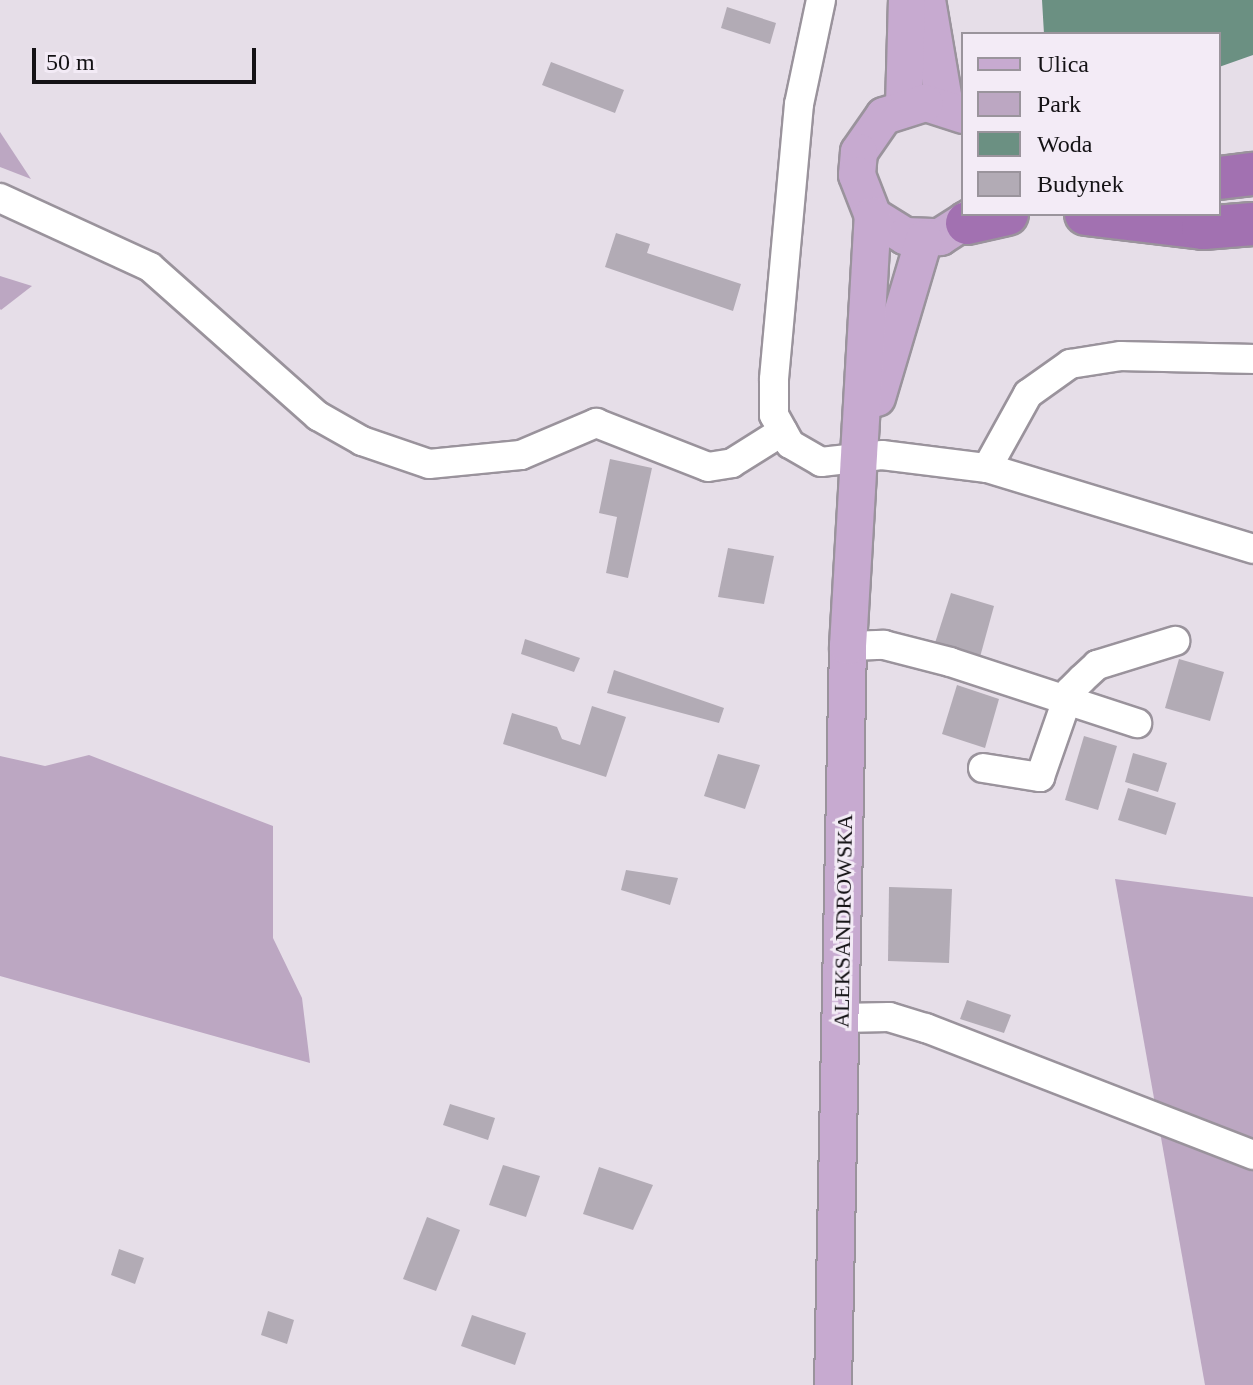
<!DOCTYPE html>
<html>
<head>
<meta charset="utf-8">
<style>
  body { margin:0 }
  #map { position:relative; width:1253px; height:1385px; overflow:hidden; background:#e6dee8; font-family:Georgia,serif }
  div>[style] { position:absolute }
  .green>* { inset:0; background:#bca7c2 }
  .water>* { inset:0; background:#6b9082 }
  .building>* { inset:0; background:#b2abb5 }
  .roads { filter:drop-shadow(2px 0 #9a939c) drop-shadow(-2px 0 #9a939c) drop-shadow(0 2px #9a939c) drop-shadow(0 -2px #9a939c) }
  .minor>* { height:28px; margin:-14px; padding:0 14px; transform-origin:14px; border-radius:14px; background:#fff }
  .major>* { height:36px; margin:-18px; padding:0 18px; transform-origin:18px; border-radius:18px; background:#c7aad0 }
  .highway>* { height:42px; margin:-21px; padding:0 21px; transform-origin:21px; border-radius:21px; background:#a271b1 }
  span { translate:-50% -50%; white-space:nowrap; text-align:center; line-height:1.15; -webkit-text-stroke:6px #f3ebf6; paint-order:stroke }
  .street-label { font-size:22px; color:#141215 }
  .legend { position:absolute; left:961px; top:32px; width:260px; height:184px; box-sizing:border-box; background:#f3ebf6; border:2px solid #9a949c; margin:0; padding:10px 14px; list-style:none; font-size:24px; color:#141215 }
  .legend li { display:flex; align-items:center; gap:16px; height:40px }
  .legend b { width:40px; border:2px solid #9a949c }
  .scale { position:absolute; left:32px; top:48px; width:224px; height:36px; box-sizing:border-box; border:4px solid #141215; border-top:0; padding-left:10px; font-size:24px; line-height:28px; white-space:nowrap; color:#141215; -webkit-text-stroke:6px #f3ebf6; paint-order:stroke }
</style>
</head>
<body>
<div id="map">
  <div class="green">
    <div style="clip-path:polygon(0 132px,31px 179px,0 167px)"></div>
    <div style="clip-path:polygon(0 276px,32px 286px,1px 310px,0 309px)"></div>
    <div style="clip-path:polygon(89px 755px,273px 826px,273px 938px,302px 998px,310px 1063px,0 976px,0 756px,45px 766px)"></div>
    <div style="clip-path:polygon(1115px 879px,1253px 897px,1253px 1385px,1205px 1385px)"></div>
  </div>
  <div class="water">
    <div style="clip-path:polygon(1042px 0,1253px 0,1253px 55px,1219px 67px,1219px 34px,1044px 34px)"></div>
  </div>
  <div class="building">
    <div style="clip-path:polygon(727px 7px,776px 23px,770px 44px,721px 28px)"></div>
    <div style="clip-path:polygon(551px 62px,624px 90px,615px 113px,542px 85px)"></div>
    <div style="clip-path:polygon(616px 233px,650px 244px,647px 253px,741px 284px,733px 311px,605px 267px)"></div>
    <div style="clip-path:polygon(610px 459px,652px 468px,628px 578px,606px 573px,617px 517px,599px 513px)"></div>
    <div style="clip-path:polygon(728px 548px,774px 556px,764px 604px,718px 597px)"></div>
    <div style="clip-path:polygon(951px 593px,994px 606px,980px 657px,935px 643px)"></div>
    <div style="clip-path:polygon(525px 639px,580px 658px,574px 672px,521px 654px)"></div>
    <div style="clip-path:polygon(1179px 659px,1224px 672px,1210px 721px,1165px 708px)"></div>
    <div style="clip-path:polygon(614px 670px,724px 708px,719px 723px,607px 693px)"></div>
    <div style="clip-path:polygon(957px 685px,999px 699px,985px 748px,942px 734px)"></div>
    <div style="clip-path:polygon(592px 706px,626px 717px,606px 777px,503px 744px,512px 713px,557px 727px,562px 739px,580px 745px)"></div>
    <div style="clip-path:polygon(1084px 736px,1117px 746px,1098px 810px,1065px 800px)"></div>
    <div style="clip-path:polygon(1133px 753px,1167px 763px,1158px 792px,1125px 782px)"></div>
    <div style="clip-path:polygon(718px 754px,760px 765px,745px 809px,704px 796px)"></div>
    <div style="clip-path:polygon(1128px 788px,1176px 803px,1166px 835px,1118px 820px)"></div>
    <div style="clip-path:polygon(626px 870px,678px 878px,670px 905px,621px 890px)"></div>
    <div style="clip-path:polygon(889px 887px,952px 889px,949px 963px,888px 961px)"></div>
    <div style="clip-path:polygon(967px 1000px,1011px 1015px,1004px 1033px,960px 1019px)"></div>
    <div style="clip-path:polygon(450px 1104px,495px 1118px,488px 1140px,443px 1125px)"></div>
    <div style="clip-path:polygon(503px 1165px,540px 1176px,526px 1217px,489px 1205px)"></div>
    <div style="clip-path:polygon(599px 1167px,653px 1185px,633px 1230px,583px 1214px)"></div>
    <div style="clip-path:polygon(427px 1217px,460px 1230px,436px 1291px,403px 1279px)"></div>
    <div style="clip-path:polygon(119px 1249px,144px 1258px,135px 1284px,111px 1275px)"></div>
    <div style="clip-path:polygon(268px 1311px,294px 1320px,287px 1344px,261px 1335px)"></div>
    <div style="clip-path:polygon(472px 1315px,526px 1333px,515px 1365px,461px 1346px)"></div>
  </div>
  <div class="roads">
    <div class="minor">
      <div style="left:821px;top:0;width:106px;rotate:101.9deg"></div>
      <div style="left:799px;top:104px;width:277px;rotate:95.2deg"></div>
      <div style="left:774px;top:380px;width:35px;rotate:90deg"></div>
      <div style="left:774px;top:415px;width:33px;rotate:61deg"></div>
      <div style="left:790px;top:444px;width:36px;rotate:30deg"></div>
      <div style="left:821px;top:462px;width:61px;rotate:-6.5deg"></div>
      <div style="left:882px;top:455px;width:106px;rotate:7.1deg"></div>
      <div style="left:987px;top:468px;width:278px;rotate:16.9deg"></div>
      <div style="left:0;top:198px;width:165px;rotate:24.7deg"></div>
      <div style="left:150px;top:267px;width:225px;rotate:41.6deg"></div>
      <div style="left:318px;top:416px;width:51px;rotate:29.6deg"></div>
      <div style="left:362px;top:441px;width:71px;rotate:18.9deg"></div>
      <div style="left:429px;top:464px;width:92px;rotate:-5.6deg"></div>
      <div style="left:521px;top:455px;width:82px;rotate:-23.1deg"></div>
      <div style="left:596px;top:423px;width:120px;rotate:21.4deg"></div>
      <div style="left:708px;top:467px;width:24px;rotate:-9deg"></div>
      <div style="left:732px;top:463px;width:60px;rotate:-32.1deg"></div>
      <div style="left:987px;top:468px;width:85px;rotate:-61deg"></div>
      <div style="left:1028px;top:394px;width:52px;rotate:-35.5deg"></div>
      <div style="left:1070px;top:364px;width:52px;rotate:-8.9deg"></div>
      <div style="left:1121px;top:356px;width:132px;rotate:1.3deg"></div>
      <div style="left:848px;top:646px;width:36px;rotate:-2deg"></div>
      <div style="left:884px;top:645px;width:68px;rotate:14.4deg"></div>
      <div style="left:950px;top:662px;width:197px;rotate:18.1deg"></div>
      <div style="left:983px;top:768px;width:58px;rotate:9deg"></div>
      <div style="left:1040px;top:777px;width:91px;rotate:-70.8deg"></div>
      <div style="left:1070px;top:691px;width:17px;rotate:-45deg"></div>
      <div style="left:1082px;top:679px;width:21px;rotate:-43deg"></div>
      <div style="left:1097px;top:665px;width:82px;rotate:-17.1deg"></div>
      <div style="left:841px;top:1018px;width:48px;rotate:-1.2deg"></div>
      <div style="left:889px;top:1017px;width:39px;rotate:17deg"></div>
      <div style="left:926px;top:1028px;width:351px;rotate:21.2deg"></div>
    </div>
    <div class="major">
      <div style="left:927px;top:0;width:108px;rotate:80.4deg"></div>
      <div style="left:904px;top:106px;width:106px;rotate:-88.4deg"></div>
      <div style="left:963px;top:115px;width:40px;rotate:-162deg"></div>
      <div style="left:925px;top:103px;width:43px;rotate:162.4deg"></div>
      <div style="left:884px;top:116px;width:44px;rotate:124.8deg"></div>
      <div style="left:859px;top:152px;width:23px;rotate:95deg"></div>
      <div style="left:857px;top:175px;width:44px;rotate:68.7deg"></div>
      <div style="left:873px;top:216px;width:38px;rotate:32deg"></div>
      <div style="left:905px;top:236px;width:35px;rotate:2deg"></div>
      <div style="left:940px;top:237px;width:43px;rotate:-32.6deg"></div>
      <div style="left:877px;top:398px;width:166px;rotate:-73.5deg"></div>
      <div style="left:833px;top:1385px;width:739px;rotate:-88.84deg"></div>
      <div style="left:848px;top:646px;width:431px;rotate:-86.7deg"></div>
    </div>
    <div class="highway">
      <div style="left:1219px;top:178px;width:34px;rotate:-7deg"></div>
      <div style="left:1086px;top:214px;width:118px;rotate:6.8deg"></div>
      <div style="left:1203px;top:228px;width:50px;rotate:-4.6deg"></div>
      <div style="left:967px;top:223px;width:41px;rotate:-12.7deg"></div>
    </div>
  </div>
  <div class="street-label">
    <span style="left:843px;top:921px;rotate:-89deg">ALEKSANDROWSKA</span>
  </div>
  <ul class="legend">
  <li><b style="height:10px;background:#c7aad0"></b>Ulica</li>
  <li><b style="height:22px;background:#bca7c2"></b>Park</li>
  <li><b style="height:22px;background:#6b9082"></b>Woda</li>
  <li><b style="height:22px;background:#b2abb5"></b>Budynek</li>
  </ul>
  <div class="scale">50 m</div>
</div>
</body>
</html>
